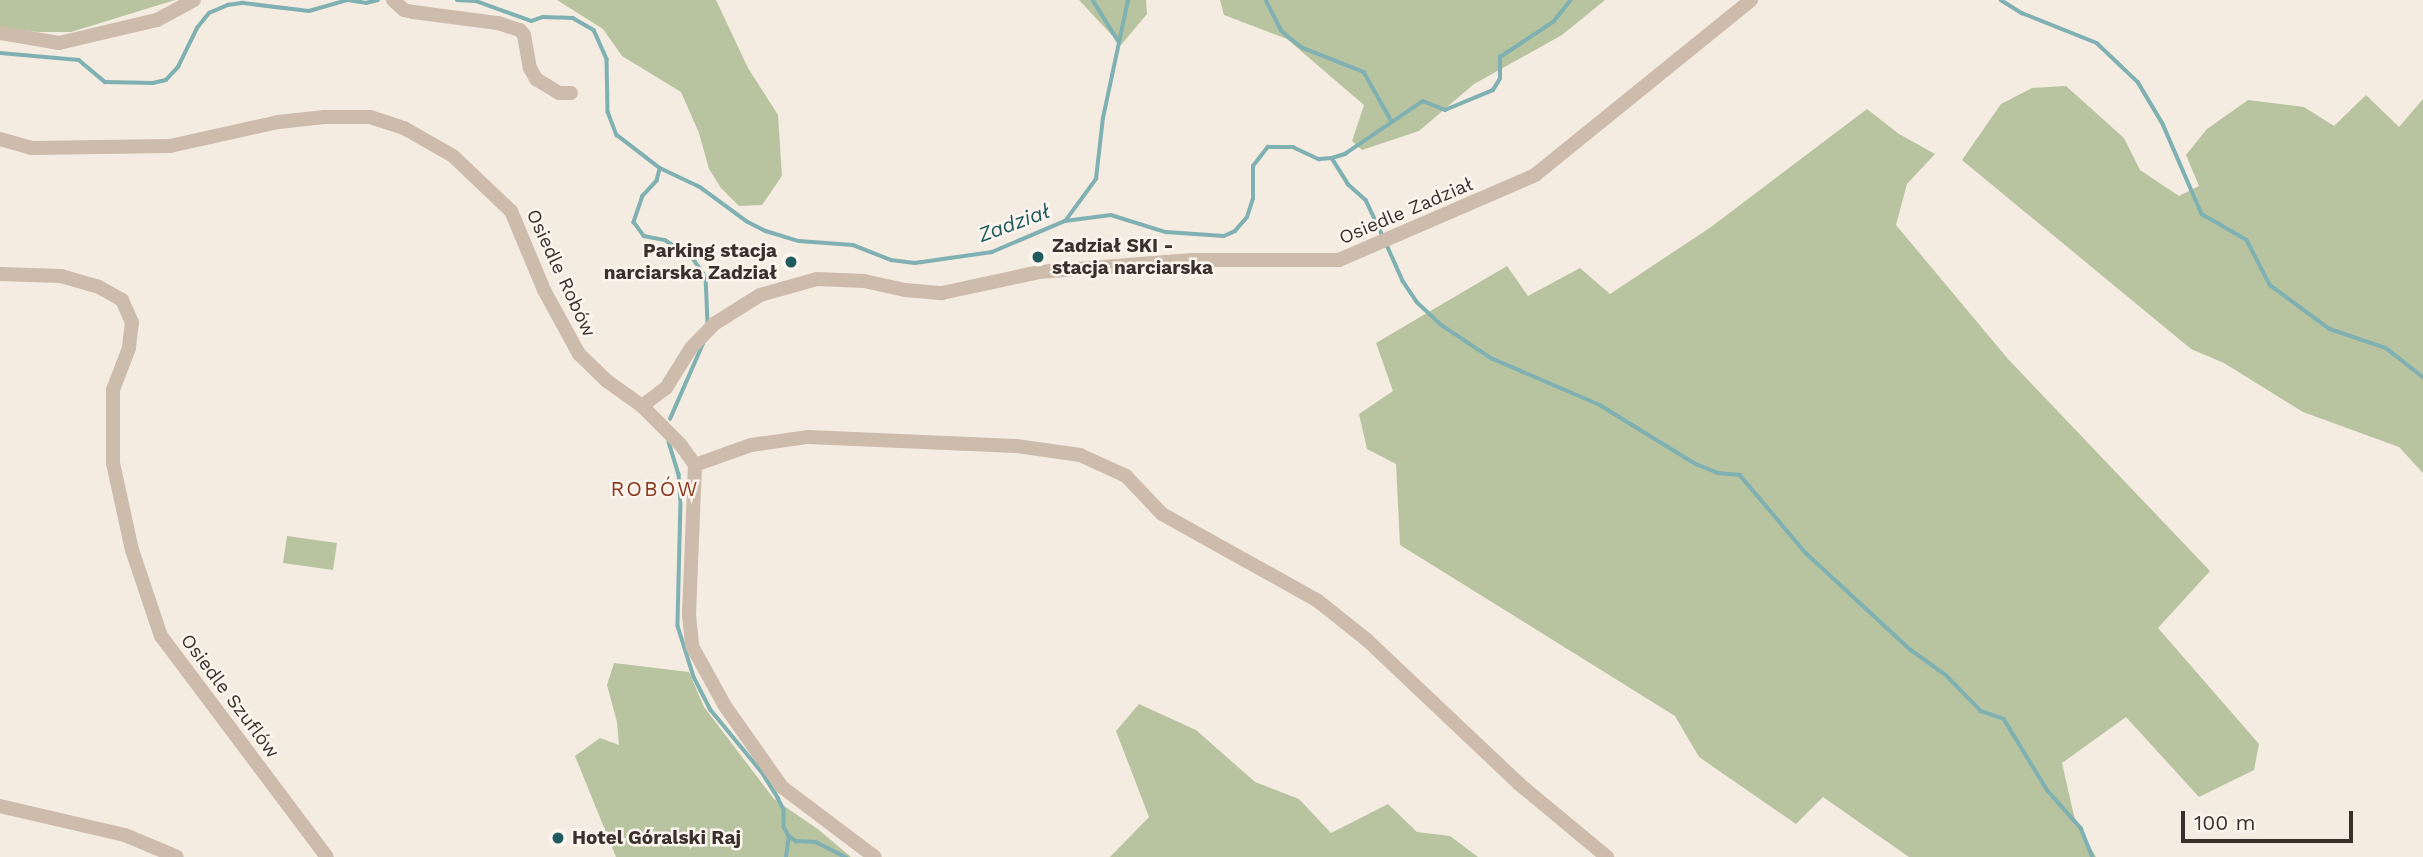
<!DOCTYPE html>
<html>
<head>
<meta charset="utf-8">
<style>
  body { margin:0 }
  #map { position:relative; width:2423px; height:857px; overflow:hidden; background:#f4ebe1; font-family:"Work Sans",sans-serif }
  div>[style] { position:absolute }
  .green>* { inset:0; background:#b8c4a0 }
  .stream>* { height:3.5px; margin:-1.75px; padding:0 1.75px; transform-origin:1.75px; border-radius:1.75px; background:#7fb0b2 }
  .minor>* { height:14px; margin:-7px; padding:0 7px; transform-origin:7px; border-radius:7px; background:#cdbbac }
  .dots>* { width:19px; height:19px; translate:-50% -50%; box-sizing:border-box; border:4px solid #fbf5ee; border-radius:50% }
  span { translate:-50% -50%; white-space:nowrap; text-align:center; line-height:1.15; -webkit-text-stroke:5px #fbf5ee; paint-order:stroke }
  .street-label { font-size:19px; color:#3b302b }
  .poi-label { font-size:19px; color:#3b302b; font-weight:700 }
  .left { translate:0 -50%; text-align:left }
  .right { translate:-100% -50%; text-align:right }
  .water-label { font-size:21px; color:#1f5a5e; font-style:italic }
  .neighbourhood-label { font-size:21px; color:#8c3b22; letter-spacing:2px }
  .scale { position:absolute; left:2181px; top:811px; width:172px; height:32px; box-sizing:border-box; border:4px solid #3b302b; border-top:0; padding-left:9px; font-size:21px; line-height:24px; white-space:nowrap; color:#3b302b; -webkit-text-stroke:5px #fbf5ee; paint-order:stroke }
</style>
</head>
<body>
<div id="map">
  <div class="green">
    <div style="clip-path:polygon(0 0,175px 0,71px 32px,38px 32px,0 27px)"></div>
    <div style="clip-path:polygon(557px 0,716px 0,748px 68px,778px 115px,782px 176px,762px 205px,739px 206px,721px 188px,709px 169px,699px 133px,681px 92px,622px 56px,603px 29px)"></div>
    <div style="clip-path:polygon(1079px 0,1146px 0,1147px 14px,1121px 45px)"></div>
    <div style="clip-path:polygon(1220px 0,1605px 0,1562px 35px,1474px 84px,1419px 131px,1362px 150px,1352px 141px,1364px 105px,1287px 39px,1224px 15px)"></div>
    <div style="clip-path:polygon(2066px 86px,2124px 138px,2140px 170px,2179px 196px,2199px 186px,2186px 155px,2207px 129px,2248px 100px,2304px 107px,2334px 126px,2366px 95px,2399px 127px,2423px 99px,2423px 473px,2399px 447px,2303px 412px,2224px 363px,2191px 349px,1962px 160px,2001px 104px,2032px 88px)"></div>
    <div style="clip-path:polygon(1867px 109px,1899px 134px,1935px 154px,1907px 184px,1896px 225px,2008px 359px,2210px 571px,2158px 628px,2259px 744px,2254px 770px,2199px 797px,2126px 717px,2062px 763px,2075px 820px,2096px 857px,1909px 857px,1823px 797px,1796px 824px,1699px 757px,1675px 716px,1400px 545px,1396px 464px,1367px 449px,1359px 414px,1393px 391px,1376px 343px,1507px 266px,1528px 296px,1580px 268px,1610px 294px,1711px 227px)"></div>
    <div style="clip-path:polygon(287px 536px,337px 543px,333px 570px,283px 563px)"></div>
    <div style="clip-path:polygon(614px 663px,689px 672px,704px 707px,774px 799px,819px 830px,851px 857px,616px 857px,575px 756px,600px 738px,619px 745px,617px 722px,607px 685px)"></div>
    <div style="clip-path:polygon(1139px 704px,1196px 730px,1255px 782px,1299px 799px,1331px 833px,1388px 804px,1417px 832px,1450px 836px,1478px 857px,1110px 857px,1149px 817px,1116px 731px)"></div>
  </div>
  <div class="stream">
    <div style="left:457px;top:0;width:19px;rotate:3deg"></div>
    <div style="left:476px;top:1px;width:59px;rotate:19.7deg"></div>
    <div style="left:532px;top:21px;width:12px;rotate:-20deg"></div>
    <div style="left:543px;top:17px;width:30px;rotate:2deg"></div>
    <div style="left:573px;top:18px;width:24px;rotate:30deg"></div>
    <div style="left:594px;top:30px;width:32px;rotate:66deg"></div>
    <div style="left:607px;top:59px;width:53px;rotate:88.9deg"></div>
    <div style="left:608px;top:112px;width:25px;rotate:69deg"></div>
    <div style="left:617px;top:135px;width:54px;rotate:37.5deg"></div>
    <div style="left:660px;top:168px;width:44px;rotate:25.4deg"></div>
    <div style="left:700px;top:187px;width:59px;rotate:36.1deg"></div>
    <div style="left:748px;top:222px;width:20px;rotate:27deg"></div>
    <div style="left:766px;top:231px;width:34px;rotate:17deg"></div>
    <div style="left:799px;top:241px;width:54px;rotate:4.2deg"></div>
    <div style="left:853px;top:245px;width:41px;rotate:21.5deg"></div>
    <div style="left:891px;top:260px;width:24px;rotate:7deg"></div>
    <div style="left:915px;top:263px;width:78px;rotate:-8.1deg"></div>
    <div style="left:992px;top:252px;width:79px;rotate:-23deg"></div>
    <div style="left:1065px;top:221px;width:46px;rotate:-7.4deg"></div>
    <div style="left:1111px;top:215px;width:58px;rotate:17.2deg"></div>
    <div style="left:1166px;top:232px;width:58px;rotate:3.9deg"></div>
    <div style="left:1224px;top:236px;width:12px;rotate:-24deg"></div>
    <div style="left:1235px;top:231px;width:18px;rotate:-49deg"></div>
    <div style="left:1247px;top:217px;width:19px;rotate:-72deg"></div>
    <div style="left:1253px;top:199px;width:33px;rotate:-90deg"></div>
    <div style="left:1253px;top:166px;width:24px;rotate:-52deg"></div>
    <div style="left:1268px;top:147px;width:25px"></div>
    <div style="left:1293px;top:147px;width:29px;rotate:25deg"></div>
    <div style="left:1319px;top:159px;width:13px;rotate:-4deg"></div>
    <div style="left:1332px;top:158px;width:14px;rotate:-17deg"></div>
    <div style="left:1345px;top:154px;width:94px;rotate:-34.2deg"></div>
    <div style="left:1423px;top:101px;width:24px;rotate:22deg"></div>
    <div style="left:1445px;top:110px;width:52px;rotate:-22.6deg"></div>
    <div style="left:1493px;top:90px;width:13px;rotate:-58deg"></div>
    <div style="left:1500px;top:79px;width:22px;rotate:-90deg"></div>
    <div style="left:1500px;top:57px;width:64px;rotate:-33.4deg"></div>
    <div style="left:1553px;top:22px;width:28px;rotate:-51deg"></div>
    <div style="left:1093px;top:0;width:49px;rotate:58.2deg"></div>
    <div style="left:1266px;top:0;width:34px;rotate:63deg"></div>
    <div style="left:1281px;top:30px;width:13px;rotate:42deg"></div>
    <div style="left:1291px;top:39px;width:15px;rotate:37deg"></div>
    <div style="left:1303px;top:48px;width:66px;rotate:21.5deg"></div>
    <div style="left:1364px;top:72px;width:55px;rotate:60.6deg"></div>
    <div style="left:2001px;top:0;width:25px;rotate:32deg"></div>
    <div style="left:2022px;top:13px;width:81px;rotate:21.8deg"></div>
    <div style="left:2097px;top:43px;width:57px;rotate:43.6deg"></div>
    <div style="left:2138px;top:82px;width:49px;rotate:59.2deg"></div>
    <div style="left:2163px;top:124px;width:98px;rotate:66.6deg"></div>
    <div style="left:2202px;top:214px;width:52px;rotate:30deg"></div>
    <div style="left:2247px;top:240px;width:51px;rotate:62.9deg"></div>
    <div style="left:2270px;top:285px;width:74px;rotate:36.3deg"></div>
    <div style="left:2330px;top:329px;width:59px;rotate:18.7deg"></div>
    <div style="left:2386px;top:348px;width:47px;rotate:38.1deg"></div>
    <div style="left:0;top:53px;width:79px;rotate:5.1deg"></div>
    <div style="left:79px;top:60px;width:34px;rotate:40deg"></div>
    <div style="left:105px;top:82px;width:48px;rotate:1.2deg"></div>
    <div style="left:153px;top:83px;width:13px;rotate:-13deg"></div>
    <div style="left:166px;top:80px;width:18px;rotate:-47deg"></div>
    <div style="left:178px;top:67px;width:43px;rotate:-64deg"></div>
    <div style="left:197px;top:28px;width:19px;rotate:-51deg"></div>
    <div style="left:209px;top:13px;width:21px;rotate:-23deg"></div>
    <div style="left:228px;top:5px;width:15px;rotate:-8deg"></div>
    <div style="left:243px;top:3px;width:66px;rotate:6.9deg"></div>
    <div style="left:309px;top:11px;width:41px;rotate:-15.8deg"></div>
    <div style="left:348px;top:0;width:18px;rotate:9deg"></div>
    <div style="left:366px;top:3px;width:12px;rotate:-14deg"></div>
    <div style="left:1332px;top:158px;width:31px;rotate:58deg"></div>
    <div style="left:1348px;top:184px;width:24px;rotate:42deg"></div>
    <div style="left:1366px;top:200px;width:42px;rotate:64.7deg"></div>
    <div style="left:660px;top:169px;width:12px;rotate:104deg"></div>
    <div style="left:657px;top:181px;width:21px;rotate:133deg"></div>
    <div style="left:643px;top:196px;width:28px;rotate:109deg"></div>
    <div style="left:634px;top:222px;width:17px;rotate:54deg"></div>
    <div style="left:644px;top:236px;width:21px;rotate:11deg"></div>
    <div style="left:665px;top:240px;width:32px;rotate:32deg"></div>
    <div style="left:692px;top:257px;width:24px;rotate:55deg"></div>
    <div style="left:706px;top:277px;width:46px;rotate:87.5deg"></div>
    <div style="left:1066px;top:220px;width:51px;rotate:-53.8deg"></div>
    <div style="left:1096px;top:179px;width:61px;rotate:-83.5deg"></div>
    <div style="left:1103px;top:118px;width:121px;rotate:-78deg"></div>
    <div style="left:1387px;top:245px;width:39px;rotate:66deg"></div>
    <div style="left:1403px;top:281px;width:25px;rotate:56deg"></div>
    <div style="left:1417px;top:302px;width:35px;rotate:43deg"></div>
    <div style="left:1443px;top:326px;width:58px;rotate:33.7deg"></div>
    <div style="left:1491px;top:358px;width:119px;rotate:23.3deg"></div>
    <div style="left:1600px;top:405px;width:113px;rotate:31.6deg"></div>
    <div style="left:1696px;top:464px;width:24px;rotate:22deg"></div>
    <div style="left:1718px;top:473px;width:22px;rotate:5deg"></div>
    <div style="left:1740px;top:475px;width:102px;rotate:49.8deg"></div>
    <div style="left:1806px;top:553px;width:56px;rotate:42.8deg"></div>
    <div style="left:1847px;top:591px;width:87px;rotate:42.7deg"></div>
    <div style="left:1911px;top:650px;width:44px;rotate:35.8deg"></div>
    <div style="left:1947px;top:676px;width:49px;rotate:45.8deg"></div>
    <div style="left:1981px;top:711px;width:24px;rotate:19deg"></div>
    <div style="left:2004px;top:719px;width:84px;rotate:58.6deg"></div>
    <div style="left:2048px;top:791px;width:50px;rotate:48.3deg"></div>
    <div style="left:2081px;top:828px;width:31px;rotate:68deg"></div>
    <div style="left:670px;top:419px;width:82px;rotate:-66.3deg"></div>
    <div style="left:669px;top:442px;width:34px;rotate:73deg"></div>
    <div style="left:679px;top:474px;width:26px;rotate:86deg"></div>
    <div style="left:681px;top:500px;width:126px;rotate:91.4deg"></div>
    <div style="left:678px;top:626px;width:53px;rotate:72.6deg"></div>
    <div style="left:694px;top:677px;width:37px;rotate:63deg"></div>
    <div style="left:711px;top:710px;width:80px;rotate:50.6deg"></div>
    <div style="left:762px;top:772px;width:31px;rotate:58deg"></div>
    <div style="left:778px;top:798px;width:13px;rotate:63deg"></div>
    <div style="left:784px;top:810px;width:17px;rotate:90deg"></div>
    <div style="left:784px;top:827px;width:10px;rotate:61deg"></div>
    <div style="left:789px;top:836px;width:9px;rotate:36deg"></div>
    <div style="left:796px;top:841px;width:20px;rotate:3deg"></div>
    <div style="left:816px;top:842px;width:34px;rotate:27deg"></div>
    <div style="left:786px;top:857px;width:21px;rotate:-82deg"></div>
  </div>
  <div class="minor">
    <div style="left:393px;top:0;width:15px;rotate:42deg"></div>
    <div style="left:404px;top:10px;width:9px;rotate:13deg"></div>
    <div style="left:413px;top:12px;width:86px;rotate:7.4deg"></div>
    <div style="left:498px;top:23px;width:23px;rotate:18deg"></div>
    <div style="left:520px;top:30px;width:6px;rotate:51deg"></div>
    <div style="left:524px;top:35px;width:34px;rotate:80deg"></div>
    <div style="left:530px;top:68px;width:13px;rotate:61deg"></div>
    <div style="left:536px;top:79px;width:27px;rotate:31deg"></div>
    <div style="left:559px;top:93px;width:12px"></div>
    <div style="left:0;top:33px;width:60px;rotate:9.6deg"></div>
    <div style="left:59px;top:43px;width:101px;rotate:-13.2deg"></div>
    <div style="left:157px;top:20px;width:42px;rotate:-28.4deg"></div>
    <div style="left:0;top:139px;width:32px;rotate:16deg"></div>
    <div style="left:31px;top:148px;width:139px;rotate:-0.8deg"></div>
    <div style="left:170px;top:146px;width:111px;rotate:-12.5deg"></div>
    <div style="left:278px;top:122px;width:47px;rotate:-6.1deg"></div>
    <div style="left:325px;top:117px;width:45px"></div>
    <div style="left:370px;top:117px;width:36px;rotate:18deg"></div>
    <div style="left:404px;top:128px;width:56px;rotate:29.7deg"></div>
    <div style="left:453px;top:156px;width:80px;rotate:43.5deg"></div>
    <div style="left:511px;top:211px;width:86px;rotate:67.3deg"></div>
    <div style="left:544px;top:290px;width:73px;rotate:61.3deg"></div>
    <div style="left:579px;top:354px;width:39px;rotate:44deg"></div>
    <div style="left:607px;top:381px;width:43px;rotate:35.5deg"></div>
    <div style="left:642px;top:406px;width:54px;rotate:45deg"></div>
    <div style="left:680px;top:444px;width:26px;rotate:54deg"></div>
    <div style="left:695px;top:465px;width:150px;rotate:92.3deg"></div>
    <div style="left:689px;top:615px;width:31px;rotate:84deg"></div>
    <div style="left:692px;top:646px;width:68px;rotate:61.2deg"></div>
    <div style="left:725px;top:706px;width:99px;rotate:54.9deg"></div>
    <div style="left:782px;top:787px;width:116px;rotate:37deg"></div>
    <div style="left:0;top:274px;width:61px;rotate:1.9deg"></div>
    <div style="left:61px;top:276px;width:37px;rotate:16deg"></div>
    <div style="left:97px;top:286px;width:29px;rotate:29deg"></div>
    <div style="left:122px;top:300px;width:24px;rotate:66deg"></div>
    <div style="left:132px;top:322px;width:26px;rotate:97deg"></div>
    <div style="left:129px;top:348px;width:45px;rotate:110.9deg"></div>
    <div style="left:113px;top:390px;width:73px;rotate:90deg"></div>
    <div style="left:113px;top:463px;width:89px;rotate:77.7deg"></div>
    <div style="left:132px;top:550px;width:91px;rotate:71.4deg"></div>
    <div style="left:161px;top:636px;width:276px;rotate:53.1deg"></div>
    <div style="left:642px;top:406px;width:30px;rotate:-37deg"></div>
    <div style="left:666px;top:388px;width:47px;rotate:-58deg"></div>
    <div style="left:691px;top:348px;width:33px;rotate:-46deg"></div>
    <div style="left:714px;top:324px;width:54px;rotate:-32.2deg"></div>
    <div style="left:760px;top:295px;width:59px;rotate:-15.7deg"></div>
    <div style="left:817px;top:279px;width:47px;rotate:2.4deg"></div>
    <div style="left:864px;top:281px;width:42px;rotate:12.4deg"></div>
    <div style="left:905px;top:290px;width:37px;rotate:5deg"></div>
    <div style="left:942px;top:293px;width:99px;rotate:-12.2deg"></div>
    <div style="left:1039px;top:272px;width:154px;rotate:-4.5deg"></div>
    <div style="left:1193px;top:260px;width:146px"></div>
    <div style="left:1339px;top:260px;width:214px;rotate:-23.4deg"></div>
    <div style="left:1535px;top:175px;width:278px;rotate:-39deg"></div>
    <div style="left:695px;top:465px;width:59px;rotate:-19.7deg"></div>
    <div style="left:751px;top:445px;width:58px;rotate:-8deg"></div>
    <div style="left:808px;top:437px;width:208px;rotate:2.5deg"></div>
    <div style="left:1016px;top:446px;width:65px;rotate:8deg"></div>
    <div style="left:1080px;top:455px;width:51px;rotate:24.5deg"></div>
    <div style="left:1126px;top:476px;width:52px;rotate:46.5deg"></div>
    <div style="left:1162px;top:514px;width:179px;rotate:29.1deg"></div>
    <div style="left:1318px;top:601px;width:63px;rotate:38.5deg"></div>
    <div style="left:1367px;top:640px;width:208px;rotate:43.4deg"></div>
    <div style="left:1518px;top:783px;width:116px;rotate:39.7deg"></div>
    <div style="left:0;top:806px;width:128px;rotate:13.1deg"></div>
    <div style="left:125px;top:835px;width:56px;rotate:22.9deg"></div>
  </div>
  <div class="dots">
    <div style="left:1038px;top:257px;background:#1f5a5e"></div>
    <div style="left:791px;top:262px;background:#1f5a5e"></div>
    <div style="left:558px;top:838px;background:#1f5a5e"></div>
  </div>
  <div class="street-label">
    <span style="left:1406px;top:211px;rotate:-23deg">Osiedle Zadział</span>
    <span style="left:561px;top:273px;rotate:65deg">Osiedle Robów</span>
    <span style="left:230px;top:696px;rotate:53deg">Osiedle Szuflów</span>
  </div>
  <div class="poi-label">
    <span class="left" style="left:1052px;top:257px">Zadział SKI -<br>stacja narciarska</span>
    <span class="right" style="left:777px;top:262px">Parking stacja<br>narciarska Zadział</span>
    <span class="left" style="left:572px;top:838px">Hotel Góralski Raj</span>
  </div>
  <div class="water-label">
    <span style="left:1014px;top:223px;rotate:-20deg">Zadział</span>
  </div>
  <div class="neighbourhood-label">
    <span style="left:655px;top:489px">ROBÓW</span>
  </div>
  <div class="scale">100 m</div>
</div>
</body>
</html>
